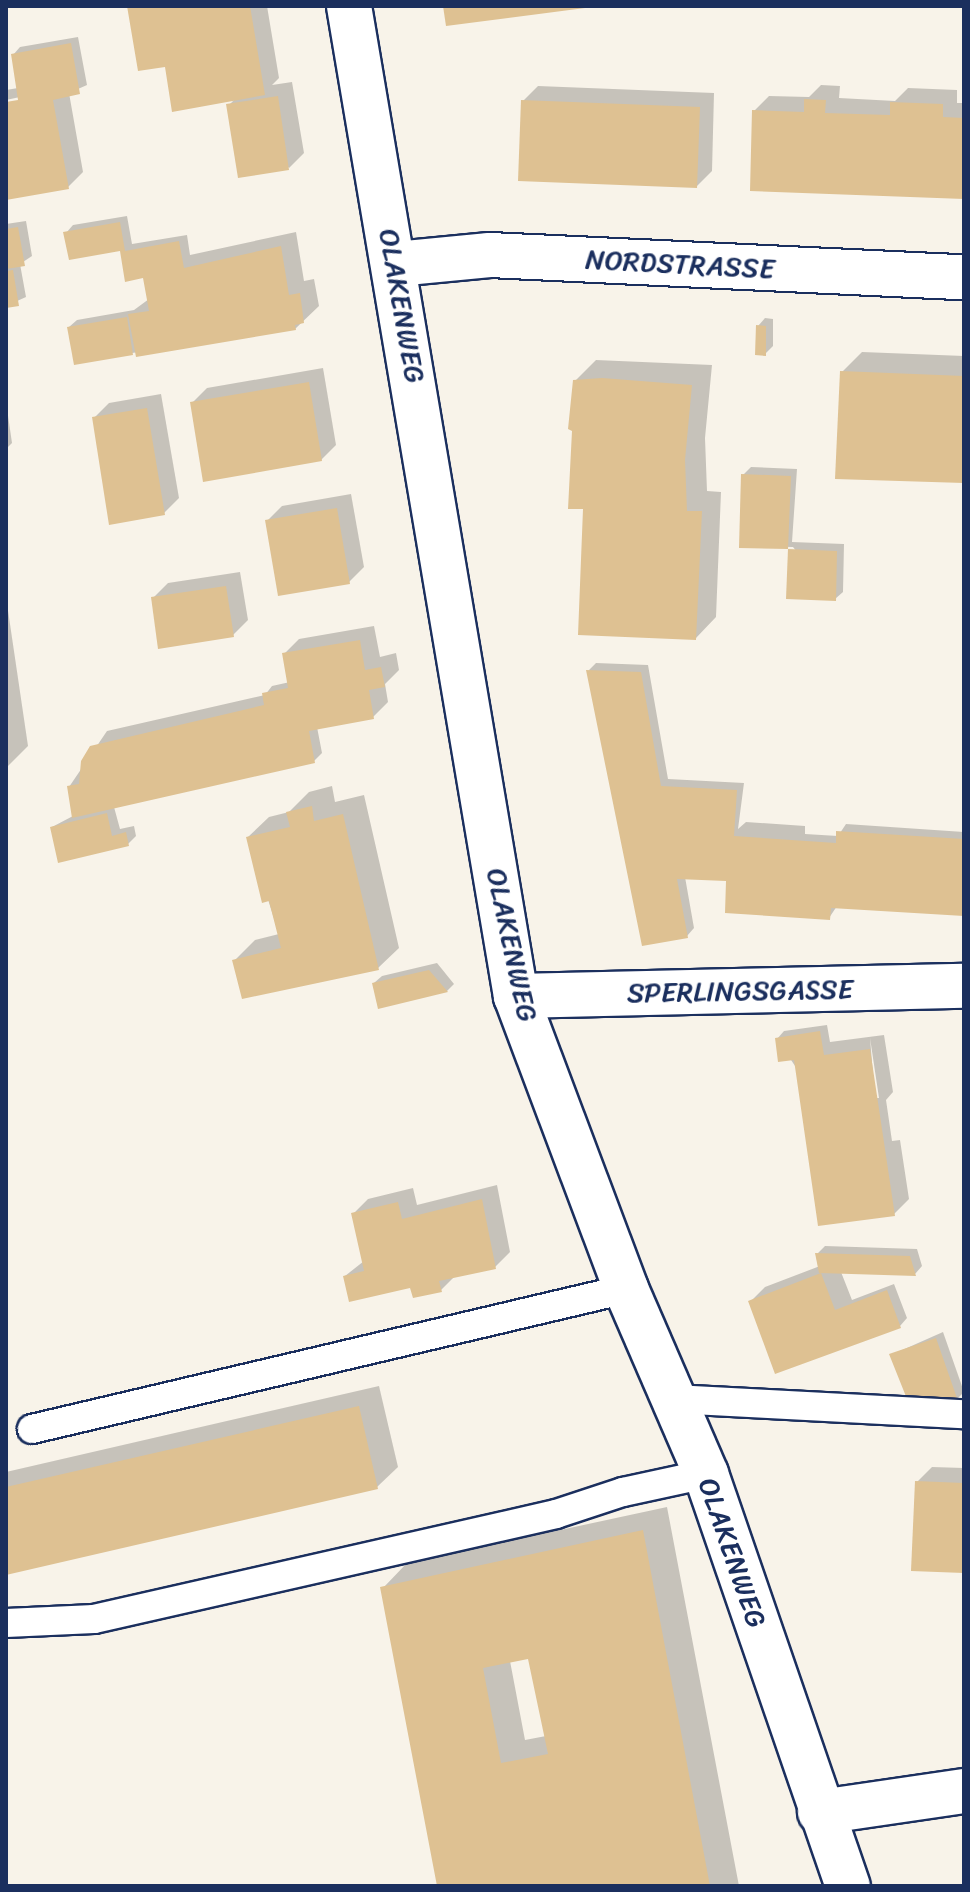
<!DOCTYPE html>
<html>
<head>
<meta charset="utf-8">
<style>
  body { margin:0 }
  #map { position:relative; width:970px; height:1892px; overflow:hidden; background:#f8f3e9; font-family:Sriracha,sans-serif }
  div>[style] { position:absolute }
  .shadow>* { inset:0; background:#0003 }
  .building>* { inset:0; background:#dec192 }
  .roads { filter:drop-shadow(2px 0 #1b2f5e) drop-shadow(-2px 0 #1b2f5e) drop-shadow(0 2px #1b2f5e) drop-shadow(0 -2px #1b2f5e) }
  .service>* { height:28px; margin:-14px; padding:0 14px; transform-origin:14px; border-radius:14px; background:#fff }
  .minor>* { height:44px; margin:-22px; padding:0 22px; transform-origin:22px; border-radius:22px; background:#fff }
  span { translate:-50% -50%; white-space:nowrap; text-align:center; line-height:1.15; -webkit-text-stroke:6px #fff; paint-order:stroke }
  .street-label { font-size:28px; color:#1b2f5e }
  .frame { position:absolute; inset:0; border:8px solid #1b2f5e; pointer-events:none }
</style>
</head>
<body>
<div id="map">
  <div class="shadow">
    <div style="clip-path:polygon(129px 6px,267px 6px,279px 78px,272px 85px,292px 82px,304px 153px,289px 168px,229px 105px,235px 99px,166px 64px)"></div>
    <div style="clip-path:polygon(78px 37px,87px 85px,69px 93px,83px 172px,68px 187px,6px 198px,6px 104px,20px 101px,20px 97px,6px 100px,6px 90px,18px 88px,13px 55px,20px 47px)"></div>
    <div style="clip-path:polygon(821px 85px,840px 86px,839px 98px,895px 101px,908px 88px,957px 90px,957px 103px,964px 103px,964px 197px,754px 111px,769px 96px,809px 97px)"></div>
    <div style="clip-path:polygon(538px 86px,714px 93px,712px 171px,697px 186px,523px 101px)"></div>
    <div style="clip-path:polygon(127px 216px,132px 244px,187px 235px,190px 255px,296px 232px,304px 281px,314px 279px,319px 306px,295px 329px,132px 353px,69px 327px,77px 320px,134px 310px,149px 299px,146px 279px,121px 249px,66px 233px,73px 225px)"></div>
    <div style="clip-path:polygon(26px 221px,32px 256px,20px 264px,26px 297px,6px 306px,6px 224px)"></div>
    <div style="clip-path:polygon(765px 318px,773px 319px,773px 346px,765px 354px,758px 326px)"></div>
    <div style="clip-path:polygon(862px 352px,964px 356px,964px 481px,842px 372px)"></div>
    <div style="clip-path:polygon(596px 360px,712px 365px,705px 438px,707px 491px,721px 492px,716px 617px,696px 638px,585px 508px,575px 381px)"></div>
    <div style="clip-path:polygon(323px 368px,336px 445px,321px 460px,192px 403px,207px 388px)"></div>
    <div style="clip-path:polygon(161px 394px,179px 498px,164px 513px,94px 418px,109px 403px)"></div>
    <div style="clip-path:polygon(6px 402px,12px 443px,6px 449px)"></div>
    <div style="clip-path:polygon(751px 467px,797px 469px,792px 542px,844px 544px,843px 592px,835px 599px,793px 547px,741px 546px,743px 475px)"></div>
    <div style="clip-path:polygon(351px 494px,364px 567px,349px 582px,267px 521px,282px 506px)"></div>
    <div style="clip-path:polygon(240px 572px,248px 620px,233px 635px,153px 598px,168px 583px)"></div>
    <div style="clip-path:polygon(6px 597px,28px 746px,6px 768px)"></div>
    <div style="clip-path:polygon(374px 626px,380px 657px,396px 653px,399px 670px,385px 684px,388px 702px,373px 717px,317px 727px,322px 753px,314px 761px,114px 807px,120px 829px,134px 826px,136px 836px,128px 844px,52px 827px,73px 816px,69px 787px,107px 731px,265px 695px,272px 686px,290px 682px,284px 654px,299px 639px)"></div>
    <div style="clip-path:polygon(596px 663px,648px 665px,668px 779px,744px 783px,738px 829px,746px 822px,805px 826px,805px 834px,838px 836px,846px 824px,964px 832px,964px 914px,837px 906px,829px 918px,728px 879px,685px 877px,694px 928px,687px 936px,589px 670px)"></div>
    <div style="clip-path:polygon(332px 786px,335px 802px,364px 795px,399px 948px,378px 968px,234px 961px,255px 940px,279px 934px,248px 837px,269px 817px,289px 812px,309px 792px)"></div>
    <div style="clip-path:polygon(437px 963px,454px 984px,447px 991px,380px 1007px,374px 983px,382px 976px)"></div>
    <div style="clip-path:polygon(evenodd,827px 1025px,830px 1042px,884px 1035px,893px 1092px,886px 1100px,892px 1141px,900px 1140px,909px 1199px,894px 1214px,777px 1039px,784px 1031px,827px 1025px,870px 1038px,879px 1098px,875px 1098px,870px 1038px)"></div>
    <div style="clip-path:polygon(497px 1185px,510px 1252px,495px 1267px,455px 1276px,441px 1290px,345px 1276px,364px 1261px,353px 1214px,368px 1199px,413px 1188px,417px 1205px)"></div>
    <div style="clip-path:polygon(825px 1246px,917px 1249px,922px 1266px,915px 1274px,841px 1272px,852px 1300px,894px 1284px,907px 1318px,900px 1326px,750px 1302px,765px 1287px,820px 1266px,818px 1253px)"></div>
    <div style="clip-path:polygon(943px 1332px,964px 1392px,957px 1399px,908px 1397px,891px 1355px)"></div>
    <div style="clip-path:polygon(379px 1386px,398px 1467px,377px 1487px,6px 1573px,6px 1472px)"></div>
    <div style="clip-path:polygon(932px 1467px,964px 1468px,964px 1571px,917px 1482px)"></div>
    <div style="clip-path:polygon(evenodd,667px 1507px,739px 1886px,439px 1886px,383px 1588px,407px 1563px,667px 1507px,530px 1657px,546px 1736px,525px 1740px,510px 1661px,530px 1657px)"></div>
  </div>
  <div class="building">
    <div style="clip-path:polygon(127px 6px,250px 6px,265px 95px,172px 112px,165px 67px,138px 71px)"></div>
    <div style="clip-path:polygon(443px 6px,585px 6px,585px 8px,446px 26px)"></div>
    <div style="clip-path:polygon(71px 43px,80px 94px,53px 100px,69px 189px,6px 200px,6px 102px,18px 100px,11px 54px)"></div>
    <div style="clip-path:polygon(278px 96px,289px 170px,238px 178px,226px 104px)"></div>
    <div style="clip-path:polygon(804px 99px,826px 100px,825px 113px,890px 115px,890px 102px,943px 104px,943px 117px,964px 118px,964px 199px,750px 191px,752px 110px,804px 112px)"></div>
    <div style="clip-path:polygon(521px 100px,700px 107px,697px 188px,518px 181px)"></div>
    <div style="clip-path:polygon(120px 222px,125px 251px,179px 241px,184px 268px,281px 246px,289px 295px,300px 293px,304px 323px,295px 325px,296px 330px,136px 357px,128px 314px,149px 311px,143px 278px,125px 282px,120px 251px,69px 260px,63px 232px)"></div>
    <div style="clip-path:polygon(18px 227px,25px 266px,6px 269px,6px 229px)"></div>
    <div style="clip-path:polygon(13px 270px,19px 306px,6px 308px,6px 271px)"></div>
    <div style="clip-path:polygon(127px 317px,133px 355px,74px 365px,67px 327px)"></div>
    <div style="clip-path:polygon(756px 325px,766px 326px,766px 356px,755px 355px)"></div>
    <div style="clip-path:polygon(840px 371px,964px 376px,964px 483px,835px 479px)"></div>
    <div style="clip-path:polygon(602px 378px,692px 385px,685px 460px,687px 511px,702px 511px,696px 640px,578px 635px,583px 509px,568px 509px,572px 431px,568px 429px,573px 380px)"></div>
    <div style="clip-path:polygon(309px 382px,322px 461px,203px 482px,190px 402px)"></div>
    <div style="clip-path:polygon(147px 408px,165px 515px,109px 525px,92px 417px)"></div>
    <div style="clip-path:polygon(741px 474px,791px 476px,788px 549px,739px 548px)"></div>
    <div style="clip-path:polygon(337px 508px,350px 584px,278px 596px,265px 520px)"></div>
    <div style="clip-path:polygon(788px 549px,837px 551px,836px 601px,786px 599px)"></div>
    <div style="clip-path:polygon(226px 586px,234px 637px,158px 649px,151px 597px)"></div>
    <div style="clip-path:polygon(360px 640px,365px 670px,381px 667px,385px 687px,369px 690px,374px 719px,309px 731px,315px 763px,72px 818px,67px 786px,79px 784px,81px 761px,90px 746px,264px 705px,262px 693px,288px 688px,282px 653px)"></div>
    <div style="clip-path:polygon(586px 670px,641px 672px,661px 786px,737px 790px,734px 836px,836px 843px,836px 831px,964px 839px,964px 916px,831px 908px,830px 920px,725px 913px,726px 881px,677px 879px,688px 938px,642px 946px)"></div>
    <div style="clip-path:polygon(312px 806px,314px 821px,343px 814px,379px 970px,242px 999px,232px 960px,281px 948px,269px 901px,262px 903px,246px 837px,290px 827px,286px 812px)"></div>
    <div style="clip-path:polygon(107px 813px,112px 836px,126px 832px,129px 846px,58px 863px,50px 827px)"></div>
    <div style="clip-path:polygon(429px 970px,448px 992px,378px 1009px,372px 983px)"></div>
    <div style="clip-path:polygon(820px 1031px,824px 1055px,870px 1049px,895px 1216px,818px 1226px,794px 1060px,778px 1062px,775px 1038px)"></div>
    <div style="clip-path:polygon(482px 1199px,496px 1269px,439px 1281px,442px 1292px,413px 1298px,410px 1288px,349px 1302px,343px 1276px,364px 1271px,351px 1213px,398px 1202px,402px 1219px)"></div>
    <div style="clip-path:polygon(815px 1253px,910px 1256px,916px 1276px,819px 1273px)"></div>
    <div style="clip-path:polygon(821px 1273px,835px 1310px,887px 1290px,901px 1328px,775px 1374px,748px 1301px)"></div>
    <div style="clip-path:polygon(936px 1338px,958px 1401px,907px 1399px,889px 1354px)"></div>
    <div style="clip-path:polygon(359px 1406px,378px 1489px,6px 1575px,6px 1487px)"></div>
    <div style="clip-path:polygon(915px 1481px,964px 1483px,964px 1573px,911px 1571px)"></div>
    <div style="clip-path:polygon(evenodd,643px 1530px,710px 1886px,437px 1886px,380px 1587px,643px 1530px,528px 1659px,548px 1754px,501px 1763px,483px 1668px,528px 1659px)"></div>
  </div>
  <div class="roads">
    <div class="service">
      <div style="left:673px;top:1399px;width:291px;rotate:3deg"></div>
      <div style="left:32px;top:1429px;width:610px;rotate:-13.26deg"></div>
      <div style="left:6px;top:1623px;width:88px;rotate:-2.6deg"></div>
      <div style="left:94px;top:1619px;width:474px;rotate:-12.8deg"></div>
      <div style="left:556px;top:1514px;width:71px;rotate:-18.2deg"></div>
      <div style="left:623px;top:1492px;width:85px;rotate:-12.2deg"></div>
    </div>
    <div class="minor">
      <div style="left:349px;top:6px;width:1004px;rotate:80.43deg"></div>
      <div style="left:516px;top:996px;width:313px;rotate:69.4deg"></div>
      <div style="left:626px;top:1289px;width:202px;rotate:66.6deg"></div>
      <div style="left:706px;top:1474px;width:436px;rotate:71deg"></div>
      <div style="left:396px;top:264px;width:94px;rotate:-5.5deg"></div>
      <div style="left:490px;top:255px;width:475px;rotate:2.7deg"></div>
      <div style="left:516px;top:996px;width:448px;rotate:-1.3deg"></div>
      <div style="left:820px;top:1812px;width:146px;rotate:-8.3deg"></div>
    </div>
  </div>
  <div class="street-label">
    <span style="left:680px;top:264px;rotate:3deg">NORDSTRASSE</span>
    <span style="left:402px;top:306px;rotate:80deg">OLAKENWEG</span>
    <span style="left:512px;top:945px;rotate:78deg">OLAKENWEG</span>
    <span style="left:740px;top:991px;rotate:-1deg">SPERLINGSGASSE</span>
    <span style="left:732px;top:1553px;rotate:71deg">OLAKENWEG</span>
  </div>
  <div class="frame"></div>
</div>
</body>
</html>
